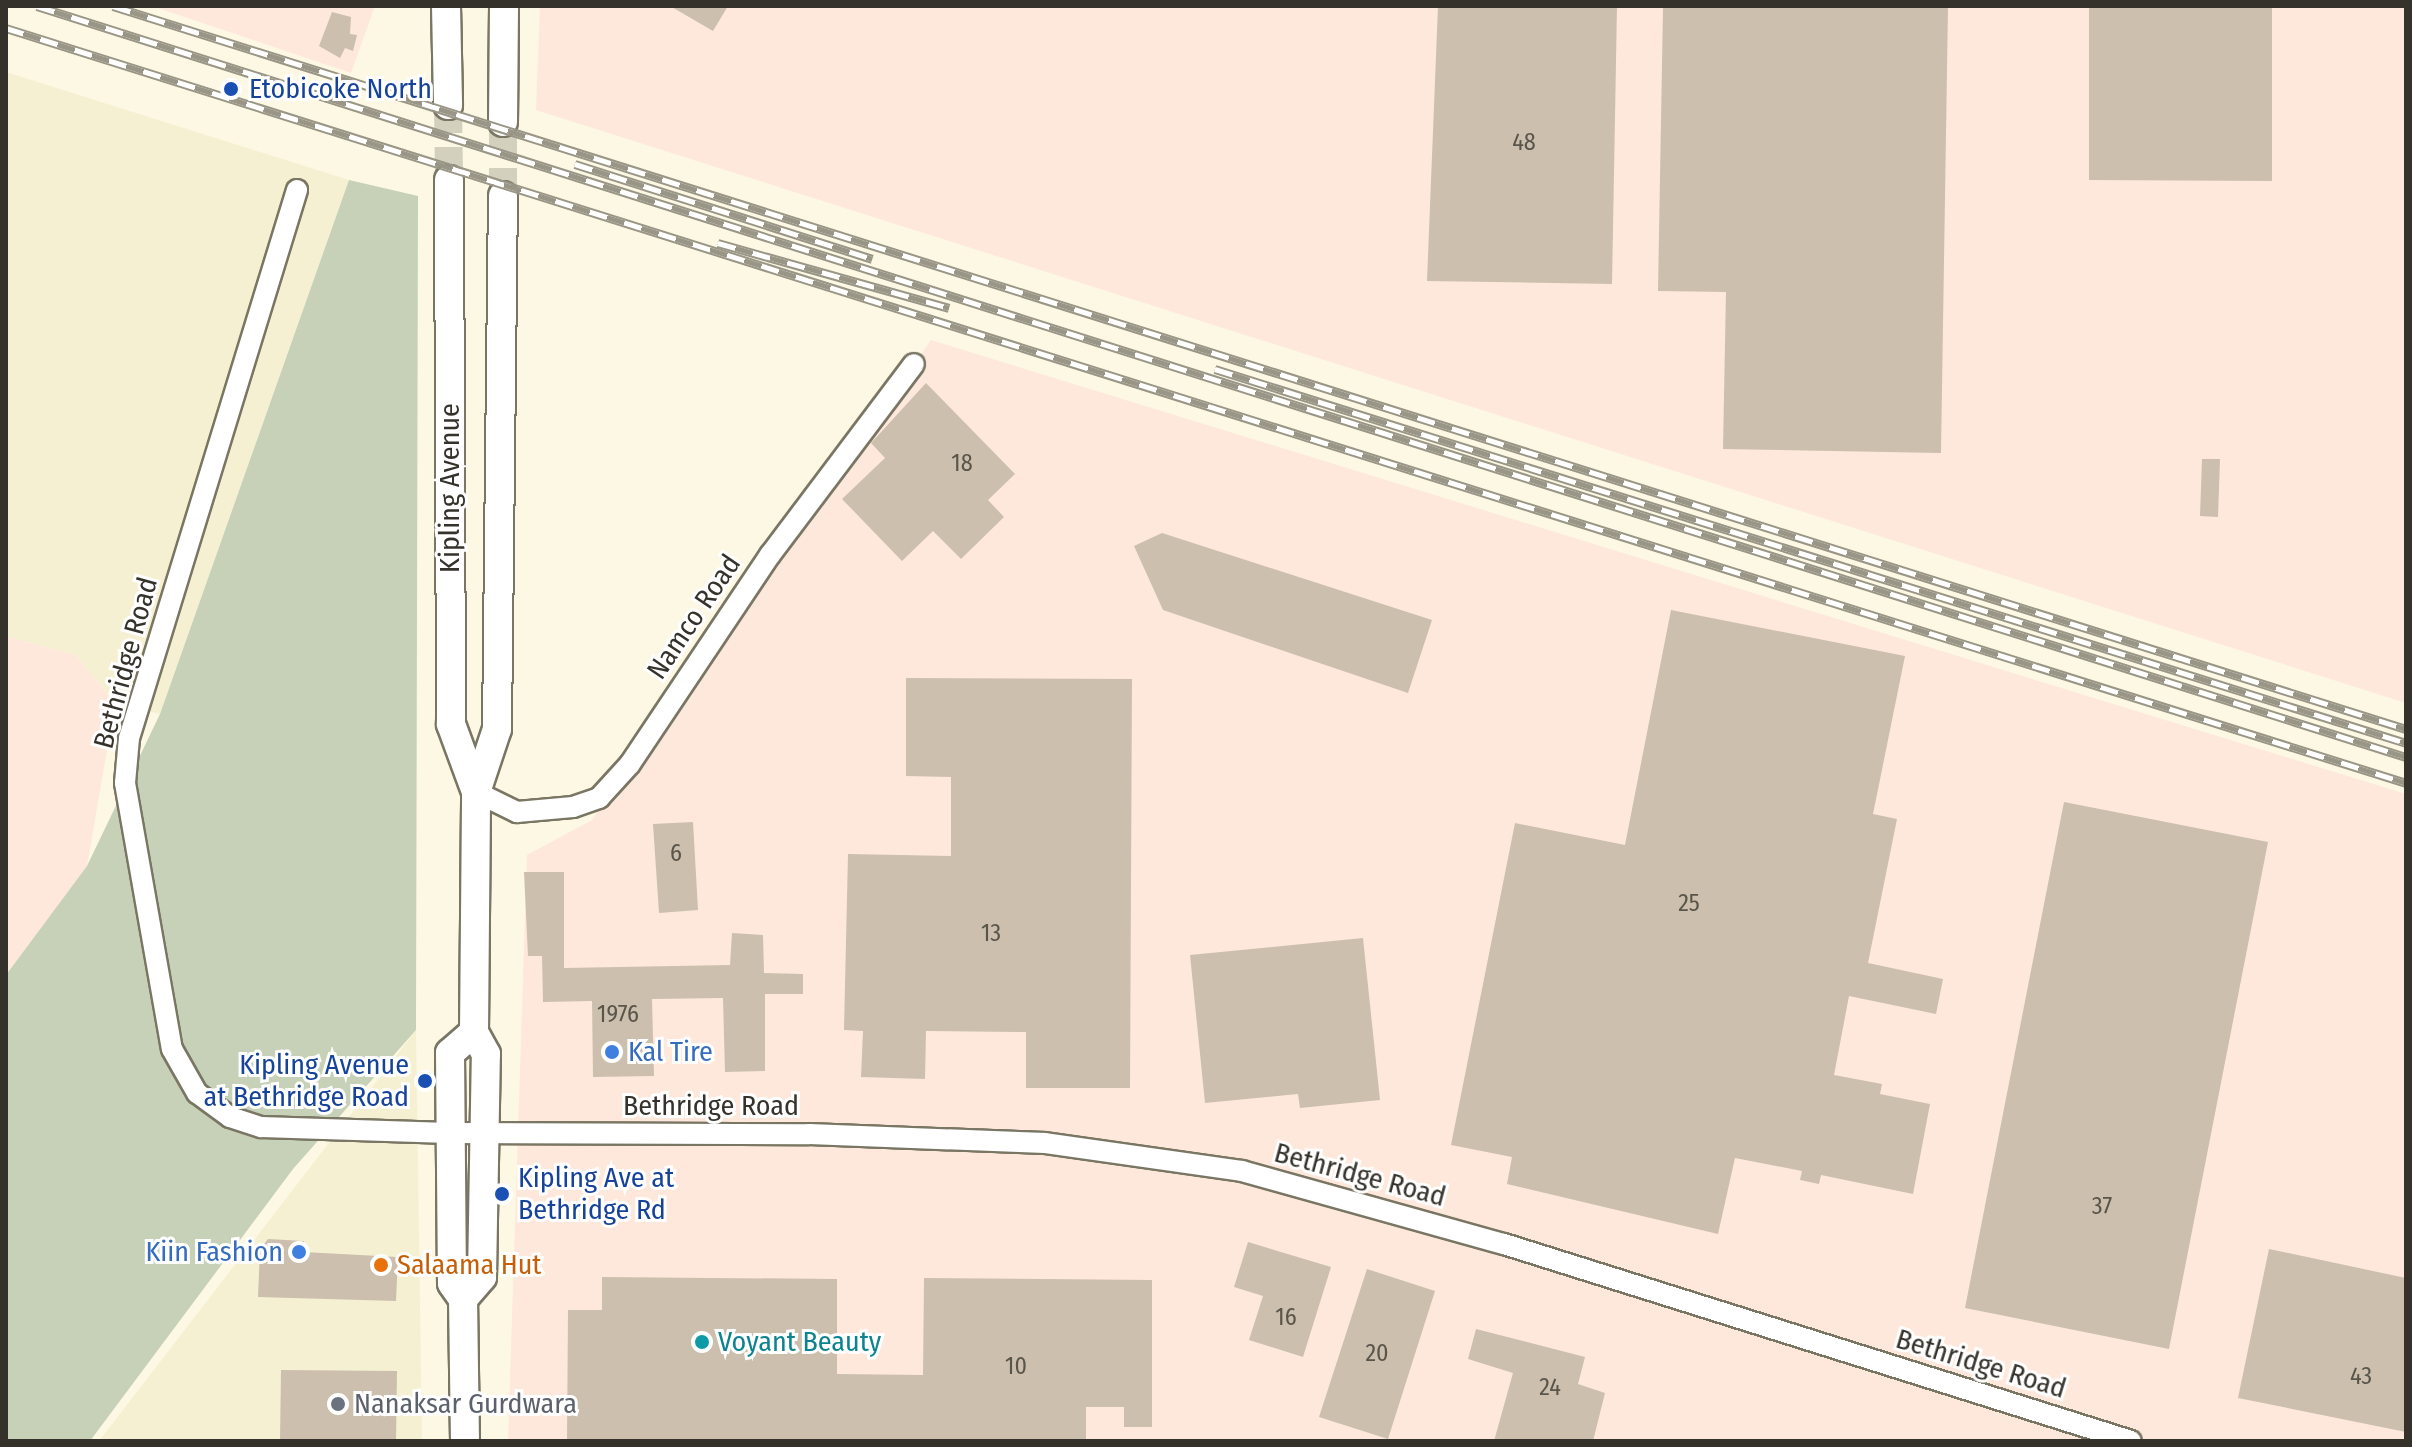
<!DOCTYPE html>
<html>
<head>
<meta charset="utf-8">
<style>
  body { margin:0 }
  #map { position:relative; width:2412px; height:1447px; overflow:hidden; background:#fcf8e3; font-family:"Fira Sans Condensed",sans-serif }
  div>[style] { position:absolute }
  .built>* { inset:0; background:#f6f0d3 }
  .industrial>* { inset:0; background:#fee8db }
  .green>* { inset:0; background:#c6d1b8 }
  .building>* { inset:0; background:#ccbfae }
  .secondary-tunnel>* { height:28px; margin-top:-14px; transform-origin:0; background:repeating-linear-gradient(90deg,#d4d0be 0 28px,transparent 0 42px) }
  .roads { filter:drop-shadow(2px 0 #7a7664) drop-shadow(-2px 0 #7a7664) drop-shadow(0 2px #7a7664) drop-shadow(0 -2px #7a7664) }
  .street>* { height:20px; margin:-10px; padding:0 10px; transform-origin:10px; border-radius:10px; background:#fff }
  .secondary>* { height:28px; margin:-14px; padding:0 14px; transform-origin:14px; border-radius:14px; background:#fff }
  .rail>* { height:9px; margin-top:-4.5px; transform-origin:0; background:repeating-linear-gradient(90deg,#fff 0 18px,#999687 0 36px); box-sizing:border-box; border-block:2px solid #999687 }
  .dots>* { width:22px; height:22px; translate:-50% -50%; box-sizing:border-box; border:4px solid #fff; border-radius:50% }
  span { translate:-50% -50%; white-space:nowrap; text-align:center; line-height:1.15; -webkit-text-stroke:6px #fff; paint-order:stroke }
  .number-label { font-size:24px; color:#5a554b }
  .number-label span { -webkit-text-stroke-width:0 }
  .transit-label { font-size:28px; color:#164399 }
  .left { translate:0 -50%; text-align:left }
  .right { translate:-100% -50%; text-align:right }
  .street-label { font-size:28px; color:#34322a }
  .shop-label { font-size:28px; color:#366cbe }
  .food-label { font-size:28px; color:#c56008 }
  .culture-label { font-size:28px; color:#0d838f }
  .worship-label { font-size:28px; color:#5b616d }
  .frame { position:absolute; inset:0; border:8px solid #34322a; pointer-events:none }
</style>
</head>
<body>
<div id="map">
  <div class="built">
    <div style="clip-path:polygon(6px 72px,349px 180px,160px 714px,115px 704px,76px 655px,6px 636px)"></div>
    <div style="clip-path:polygon(416px 1030px,422px 1441px,99px 1441px)"></div>
  </div>
  <div class="industrial">
    <div style="clip-path:polygon(152px 6px,375px 6px,351px 73px)"></div>
    <div style="clip-path:polygon(540px 6px,2406px 6px,2406px 703px,536px 110px)"></div>
    <div style="clip-path:polygon(931px 340px,2406px 794px,2406px 1441px,508px 1441px,527px 855px,592px 820px)"></div>
    <div style="clip-path:polygon(6px 636px,76px 655px,115px 704px,87px 866px,6px 975px)"></div>
  </div>
  <div class="green">
    <div style="clip-path:polygon(349px 180px,418px 196px,416px 1030px,293px 1169px,90px 1441px,6px 1441px,6px 975px,87px 866px,160px 714px)"></div>
  </div>
  <div class="building">
    <div style="clip-path:polygon(670px 6px,728px 6px,713px 31px)"></div>
    <div style="clip-path:polygon(1438px 6px,1617px 6px,1612px 284px,1427px 281px)"></div>
    <div style="clip-path:polygon(1948px 6px,1941px 453px,1723px 449px,1726px 292px,1658px 291px,1663px 8px)"></div>
    <div style="clip-path:polygon(2089px 6px,2272px 6px,2272px 181px,2089px 180px)"></div>
    <div style="clip-path:polygon(332px 12px,351px 17px,350px 34px,357px 35px,353px 51px,345px 48px,340px 58px,319px 46px)"></div>
    <div style="clip-path:polygon(926px 383px,1015px 474px,988px 500px,1004px 517px,961px 559px,933px 531px,902px 561px,842px 499px,885px 458px,871px 443px)"></div>
    <div style="clip-path:polygon(2202px 459px,2220px 459px,2218px 517px,2200px 516px)"></div>
    <div style="clip-path:polygon(1162px 533px,1432px 620px,1408px 693px,1163px 610px,1134px 546px)"></div>
    <div style="clip-path:polygon(1671px 610px,1905px 656px,1873px 814px,1897px 819px,1868px 963px,1943px 979px,1936px 1014px,1849px 996px,1834px 1075px,1882px 1084px,1880px 1094px,1930px 1104px,1913px 1194px,1821px 1175px,1819px 1184px,1800px 1180px,1802px 1171px,1735px 1158px,1718px 1234px,1507px 1184px,1512px 1157px,1451px 1145px,1515px 823px,1625px 845px)"></div>
    <div style="clip-path:polygon(906px 678px,1132px 679px,1130px 1088px,1026px 1088px,1026px 1032px,926px 1031px,925px 1079px,861px 1077px,863px 1031px,844px 1030px,848px 854px,951px 856px,951px 777px,906px 776px)"></div>
    <div style="clip-path:polygon(2064px 802px,2268px 842px,2169px 1349px,1965px 1308px)"></div>
    <div style="clip-path:polygon(693px 822px,698px 910px,659px 913px,653px 824px)"></div>
    <div style="clip-path:polygon(524px 872px,564px 872px,564px 968px,730px 965px,732px 933px,763px 935px,764px 973px,803px 974px,803px 994px,765px 994px,765px 1071px,725px 1072px,723px 998px,652px 999px,654px 1076px,593px 1077px,592px 1001px,543px 1002px,542px 956px,528px 956px)"></div>
    <div style="clip-path:polygon(1363px 938px,1380px 1100px,1300px 1108px,1298px 1094px,1205px 1103px,1190px 955px)"></div>
    <div style="clip-path:polygon(268px 1239px,304px 1241px,303px 1252px,398px 1257px,396px 1301px,258px 1297px,260px 1249px)"></div>
    <div style="clip-path:polygon(1248px 1242px,1331px 1267px,1303px 1357px,1249px 1340px,1263px 1296px,1234px 1287px)"></div>
    <div style="clip-path:polygon(2269px 1249px,2406px 1278px,2406px 1432px,2238px 1398px)"></div>
    <div style="clip-path:polygon(1367px 1269px,1435px 1291px,1388px 1439px,1319px 1417px)"></div>
    <div style="clip-path:polygon(602px 1277px,837px 1279px,837px 1374px,923px 1375px,924px 1278px,1152px 1280px,1152px 1427px,1124px 1427px,1124px 1407px,1086px 1407px,1086px 1441px,567px 1441px,568px 1310px,602px 1310px)"></div>
    <div style="clip-path:polygon(1476px 1329px,1585px 1357px,1578px 1384px,1605px 1393px,1593px 1441px,1494px 1441px,1513px 1373px,1468px 1359px)"></div>
    <div style="clip-path:polygon(281px 1370px,397px 1371px,396px 1441px,280px 1441px)"></div>
  </div>
  <div class="secondary-tunnel">
    <div style="left:448px;top:105px;width:75px;rotate:89.2deg"></div>
    <div style="left:503px;top:196px;width:74px;rotate:-90deg"></div>
  </div>
  <div class="roads">
    <div class="street">
      <div style="left:297px;top:190px;width:573px;rotate:107.04deg"></div>
      <div style="left:129px;top:738px;width:45px;rotate:95.1deg"></div>
      <div style="left:125px;top:783px;width:270px;rotate:80deg"></div>
      <div style="left:172px;top:1049px;width:51px;rotate:60.4deg"></div>
      <div style="left:197px;top:1093px;width:41px;rotate:36deg"></div>
      <div style="left:230px;top:1117px;width:33px;rotate:18deg"></div>
      <div style="left:261px;top:1127px;width:188px;rotate:1.8deg"></div>
      <div style="left:449px;top:1133px;width:360px;rotate:0.2deg"></div>
      <div style="left:809px;top:1134px;width:236px;rotate:2.2deg"></div>
      <div style="left:1045px;top:1143px;width:199px;rotate:8.1deg"></div>
      <div style="left:1242px;top:1171px;width:272px;rotate:15.6deg"></div>
      <div style="left:1504px;top:1244px;width:657px;rotate:17.44deg"></div>
      <div style="left:476px;top:792px;width:46px;rotate:26deg"></div>
      <div style="left:517px;top:812px;width:56px;rotate:-5.1deg"></div>
      <div style="left:573px;top:807px;width:28px;rotate:-19deg"></div>
      <div style="left:599px;top:798px;width:46px;rotate:-47.6deg"></div>
      <div style="left:630px;top:764px;width:252px;rotate:-56.2deg"></div>
      <div style="left:770px;top:555px;width:239px;rotate:-53deg"></div>
    </div>
    <div class="secondary">
      <div style="left:446px;top:6px;width:99px;rotate:88.8deg"></div>
      <div style="left:503px;top:122px;width:116px;rotate:-89.5deg"></div>
      <div style="left:449px;top:180px;width:544px;rotate:89.79deg"></div>
      <div style="left:451px;top:724px;width:72px;rotate:69.8deg"></div>
      <div style="left:463px;top:1299px;width:29px;rotate:-49deg"></div>
      <div style="left:482px;top:1277px;width:223px;rotate:-89deg"></div>
      <div style="left:486px;top:1054px;width:25px;rotate:-119deg"></div>
      <div style="left:474px;top:1032px;width:240px;rotate:-89.5deg"></div>
      <div style="left:476px;top:792px;width:66px;rotate:-71.6deg"></div>
      <div style="left:497px;top:729px;width:533px;rotate:-89.36deg"></div>
      <div style="left:465px;top:1441px;width:142px;rotate:-90.8deg"></div>
      <div style="left:463px;top:1299px;width:19px;rotate:-125deg"></div>
      <div style="left:452px;top:1283px;width:230px;rotate:-90.5deg"></div>
      <div style="left:450px;top:1053px;width:32px;rotate:-41deg"></div>
    </div>
  </div>
  <div class="rail">
    <div style="left:37px;top:6px;width:2485px;rotate:17.59deg"></div>
    <div style="left:113px;top:6px;width:2404px;rotate:17.5deg"></div>
    <div style="left:6px;top:28px;width:2516px;rotate:17.46deg"></div>
    <div style="left:575px;top:164px;width:312px;rotate:17.7deg"></div>
    <div style="left:718px;top:243px;width:240px;rotate:15.7deg"></div>
    <div style="left:1215px;top:369px;width:1248px;rotate:17.43deg"></div>
  </div>
  <div class="dots">
    <div style="left:231px;top:89px;background:#1a4fb4"></div>
    <div style="left:612px;top:1052px;background:#3f7fe0"></div>
    <div style="left:425px;top:1081px;background:#1a4fb4"></div>
    <div style="left:502px;top:1194px;background:#1a4fb4"></div>
    <div style="left:299px;top:1252px;background:#3f7fe0"></div>
    <div style="left:381px;top:1265px;background:#e8710a"></div>
    <div style="left:702px;top:1342px;background:#0f9aa8"></div>
    <div style="left:338px;top:1404px;background:#6b7280"></div>
  </div>
  <div class="number-label">
    <span style="left:1524px;top:143px">48</span>
    <span style="left:962px;top:464px">18</span>
    <span style="left:676px;top:854px">6</span>
    <span style="left:1689px;top:904px">25</span>
    <span style="left:991px;top:934px">13</span>
    <span style="left:618px;top:1015px">1976</span>
    <span style="left:2102px;top:1207px">37</span>
    <span style="left:1286px;top:1318px">16</span>
    <span style="left:1377px;top:1354px">20</span>
    <span style="left:1016px;top:1367px">10</span>
    <span style="left:2361px;top:1377px">43</span>
    <span style="left:1550px;top:1388px">24</span>
  </div>
  <div class="transit-label">
    <span class="left" style="left:249px;top:89px">Etobicoke North</span>
    <span class="right" style="left:409px;top:1081px">Kipling Avenue<br>at Bethridge Road</span>
    <span class="left" style="left:518px;top:1194px">Kipling Ave at<br>Bethridge Rd</span>
  </div>
  <div class="street-label">
    <span style="left:450px;top:488px;rotate:-90deg">Kipling Avenue</span>
    <span style="left:694px;top:617px;rotate:-56deg">Namco Road</span>
    <span style="left:126px;top:663px;rotate:-75deg">Bethridge Road</span>
    <span style="left:711px;top:1106px">Bethridge Road</span>
    <span style="left:1360px;top:1175px;rotate:15deg">Bethridge Road</span>
    <span style="left:1981px;top:1364px;rotate:17deg">Bethridge Road</span>
  </div>
  <div class="shop-label">
    <span class="left" style="left:628px;top:1052px">Kal Tire</span>
    <span class="right" style="left:283px;top:1252px">Kiin Fashion</span>
  </div>
  <div class="food-label">
    <span class="left" style="left:397px;top:1265px">Salaama Hut</span>
  </div>
  <div class="culture-label">
    <span class="left" style="left:718px;top:1342px">Voyant Beauty</span>
  </div>
  <div class="worship-label">
    <span class="left" style="left:354px;top:1404px">Nanaksar Gurdwara</span>
  </div>
  <div class="frame"></div>
</div>
</body>
</html>
